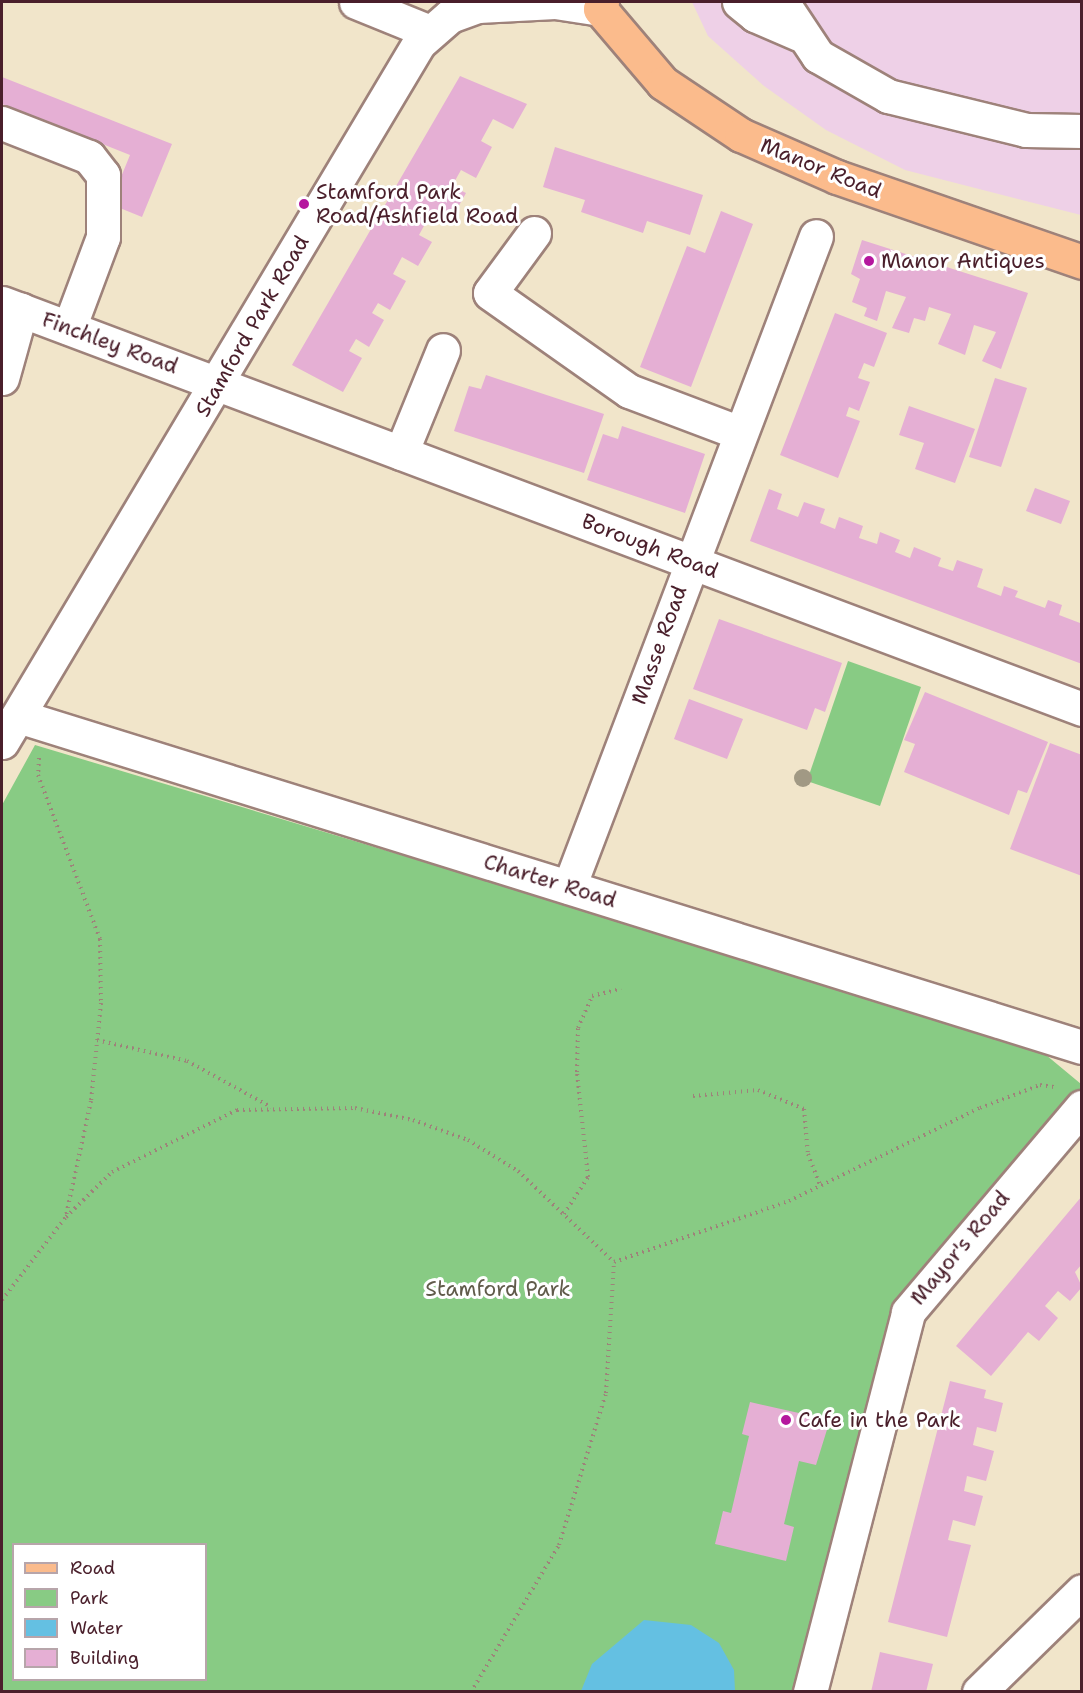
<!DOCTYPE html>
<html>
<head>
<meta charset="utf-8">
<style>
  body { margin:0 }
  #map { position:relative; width:1083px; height:1693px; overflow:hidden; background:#f1e5ca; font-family:"Shantell Sans",sans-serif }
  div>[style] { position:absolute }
  .built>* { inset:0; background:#eed0e7 }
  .green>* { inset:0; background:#88cb84 }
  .water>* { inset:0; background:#64c0e2 }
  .building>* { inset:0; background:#e5afd4 }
  .path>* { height:4px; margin-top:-2px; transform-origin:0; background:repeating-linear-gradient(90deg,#9e827a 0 1.5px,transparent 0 6px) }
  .roads { filter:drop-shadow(2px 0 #9e827a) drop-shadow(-2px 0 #9e827a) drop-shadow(0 2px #9e827a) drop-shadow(0 -2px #9e827a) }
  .minor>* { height:33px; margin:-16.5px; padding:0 16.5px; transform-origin:16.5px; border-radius:16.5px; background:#fff }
  .major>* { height:33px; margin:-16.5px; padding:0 16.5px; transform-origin:16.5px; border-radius:16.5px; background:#fbbb8c }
  .trees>* { width:18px; height:18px; margin:-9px; border-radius:50%; background:#a19984 }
  .dots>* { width:16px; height:16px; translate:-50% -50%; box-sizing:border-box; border:3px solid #fff; border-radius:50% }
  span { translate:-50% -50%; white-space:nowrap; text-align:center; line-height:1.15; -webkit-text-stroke:6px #fff; paint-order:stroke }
  .street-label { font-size:21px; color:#4a1f2b }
  .poi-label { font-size:21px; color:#4a1f2b }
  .left { translate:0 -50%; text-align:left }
  .park-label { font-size:21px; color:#605b4a }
  .frame { position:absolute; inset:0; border:3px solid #4a1f2b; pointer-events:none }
  .legend { position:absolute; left:12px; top:1543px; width:195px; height:138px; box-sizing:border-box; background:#fff; border:2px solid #b7a5aa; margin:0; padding:8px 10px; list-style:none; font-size:18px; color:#4a1f2b }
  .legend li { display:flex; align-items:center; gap:12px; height:30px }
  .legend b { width:30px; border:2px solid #b7a5aa }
</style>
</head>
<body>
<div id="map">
  <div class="built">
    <div style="clip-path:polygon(692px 2px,1081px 2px,1081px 215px,905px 170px,826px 130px,764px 86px,708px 36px)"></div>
  </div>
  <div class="green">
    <div style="clip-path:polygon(848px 661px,921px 687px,880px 806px,807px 781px)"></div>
    <div style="clip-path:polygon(evenodd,35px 745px,1034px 1045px,1081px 1084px,1081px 1096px,925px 1273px,800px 1691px,2px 1691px,2px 805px,35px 745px,14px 1544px,206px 1544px,206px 1680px,14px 1680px,14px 1544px)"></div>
  </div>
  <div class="water">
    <div style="clip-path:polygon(644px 1620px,691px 1625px,719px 1643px,734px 1670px,735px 1691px,581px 1691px,592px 1664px)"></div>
  </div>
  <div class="building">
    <div style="clip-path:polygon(460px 76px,527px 104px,513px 129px,493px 119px,481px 141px,492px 147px,476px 178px,461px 170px,452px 186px,466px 193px,448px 225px,430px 215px,419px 235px,432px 242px,418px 266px,402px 257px,393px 274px,406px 281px,390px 310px,378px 303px,372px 313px,384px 320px,369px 347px,356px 339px,349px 351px,362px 358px,343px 392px,292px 365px)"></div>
    <div style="clip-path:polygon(2px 77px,172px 144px,142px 217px,110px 204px,130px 155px,2px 104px)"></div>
    <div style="clip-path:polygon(555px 147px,703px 195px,690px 235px,647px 221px,643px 233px,581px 212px,585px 200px,543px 187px)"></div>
    <div style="clip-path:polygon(721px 211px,753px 224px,691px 387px,640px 367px,687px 246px,705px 253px)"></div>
    <div style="clip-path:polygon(862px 240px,1028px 293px,1001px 369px,982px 361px,996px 332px,974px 325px,965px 355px,938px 344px,951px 314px,929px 307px,925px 321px,914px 318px,909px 333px,892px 328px,906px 297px,886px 291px,877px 321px,864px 316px,867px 308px,852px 302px,860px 279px,851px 274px)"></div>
    <div style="clip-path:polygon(835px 313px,887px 333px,874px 367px,864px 363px,858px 378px,870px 382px,859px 411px,849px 407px,846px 416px,860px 421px,838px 478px,780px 455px)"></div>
    <div style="clip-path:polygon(486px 375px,604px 414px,584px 473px,454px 431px,469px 386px,481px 389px)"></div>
    <div style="clip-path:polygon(995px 378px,1027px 388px,1001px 467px,969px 457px)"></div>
    <div style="clip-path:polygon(909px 406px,975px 429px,955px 483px,915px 469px,924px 443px,899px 435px)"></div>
    <div style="clip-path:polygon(622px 426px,705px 454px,685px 513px,587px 480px,603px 434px,618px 439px)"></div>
    <div style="clip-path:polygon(1035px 488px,1070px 501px,1061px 524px,1026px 511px)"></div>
    <div style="clip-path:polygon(769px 489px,782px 494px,777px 509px,798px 517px,804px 502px,825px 509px,820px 523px,835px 529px,839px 517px,863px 526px,859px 538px,877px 544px,880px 532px,900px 540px,895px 552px,910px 558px,914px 547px,941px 558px,938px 566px,953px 571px,957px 560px,983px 569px,977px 587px,1001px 596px,1004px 586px,1018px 591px,1015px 597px,1045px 608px,1048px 600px,1062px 605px,1059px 615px,1080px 623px,1082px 619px,1082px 664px,750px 541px)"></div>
    <div style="clip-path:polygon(719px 619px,842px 663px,825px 712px,815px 708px,807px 730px,693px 689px)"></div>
    <div style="clip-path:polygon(925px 692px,1048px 742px,1027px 793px,1018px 790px,1009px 815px,904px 772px,915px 744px,904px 740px)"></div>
    <div style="clip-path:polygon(689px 699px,743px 719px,727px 759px,674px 739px)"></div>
    <div style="clip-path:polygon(1050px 743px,1082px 755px,1082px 876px,1010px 849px)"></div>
    <div style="clip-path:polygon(1082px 1196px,1082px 1264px,1075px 1272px,1082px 1287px,1070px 1301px,1058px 1291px,1045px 1306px,1058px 1318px,1039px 1341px,1028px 1332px,991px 1376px,956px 1346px)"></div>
    <div style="clip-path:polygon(950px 1381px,986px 1390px,984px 1398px,1003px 1403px,996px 1432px,977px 1427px,973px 1445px,994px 1451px,986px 1481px,967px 1476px,964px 1491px,983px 1496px,975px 1526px,953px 1520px,948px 1540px,971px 1545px,947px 1637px,888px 1622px)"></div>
    <div style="clip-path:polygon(750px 1402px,830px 1420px,816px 1465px,799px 1461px,784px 1524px,794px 1527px,786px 1561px,715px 1544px,723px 1511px,731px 1513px,749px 1436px,742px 1434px)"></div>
    <div style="clip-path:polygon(880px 1652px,933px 1664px,926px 1692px,871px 1692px)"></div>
  </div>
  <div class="path">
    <div style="left:39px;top:758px;width:17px;rotate:93deg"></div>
    <div style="left:38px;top:775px;width:175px;rotate:69.3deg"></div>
    <div style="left:100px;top:939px;width:64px;rotate:89.1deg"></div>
    <div style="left:101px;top:1003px;width:99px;rotate:95.8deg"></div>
    <div style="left:91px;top:1101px;width:118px;rotate:102.3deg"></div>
    <div style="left:97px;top:1040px;width:92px;rotate:13.1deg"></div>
    <div style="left:187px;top:1061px;width:96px;rotate:28.7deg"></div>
    <div style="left:693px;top:1096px;width:65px;rotate:-5.3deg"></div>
    <div style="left:758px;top:1090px;width:50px;rotate:22.4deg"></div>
    <div style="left:804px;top:1109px;width:45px;rotate:84.9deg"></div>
    <div style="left:808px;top:1154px;width:33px;rotate:69deg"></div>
    <div style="left:564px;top:1214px;width:44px;rotate:-57deg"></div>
    <div style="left:588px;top:1177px;width:106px;rotate:-96deg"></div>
    <div style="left:577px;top:1072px;width:44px;rotate:-88.7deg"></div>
    <div style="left:578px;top:1028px;width:35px;rotate:-66deg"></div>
    <div style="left:592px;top:996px;width:30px;rotate:-14deg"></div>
    <div style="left:2px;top:1300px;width:105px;rotate:-52.4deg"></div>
    <div style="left:66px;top:1217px;width:64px;rotate:-44.4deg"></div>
    <div style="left:112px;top:1172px;width:140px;rotate:-26.4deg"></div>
    <div style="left:237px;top:1110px;width:118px;rotate:-1deg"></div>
    <div style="left:355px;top:1108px;width:59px;rotate:11.7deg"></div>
    <div style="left:413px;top:1120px;width:59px;rotate:20deg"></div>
    <div style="left:468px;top:1140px;width:59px;rotate:31.8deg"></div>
    <div style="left:518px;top:1171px;width:132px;rotate:43.5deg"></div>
    <div style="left:614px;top:1262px;width:185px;rotate:-19.2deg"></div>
    <div style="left:789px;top:1201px;width:212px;rotate:-26deg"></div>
    <div style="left:980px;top:1108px;width:64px;rotate:-21deg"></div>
    <div style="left:1040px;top:1085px;width:14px;rotate:8deg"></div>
    <div style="left:471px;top:1692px;width:171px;rotate:-59.1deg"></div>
    <div style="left:559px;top:1545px;width:159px;rotate:-72.8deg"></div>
    <div style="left:606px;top:1393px;width:131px;rotate:-86.5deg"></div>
  </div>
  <div class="roads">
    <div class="minor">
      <div style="left:356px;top:2px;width:80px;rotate:22.1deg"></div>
      <div style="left:739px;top:2px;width:21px;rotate:39deg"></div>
      <div style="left:755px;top:15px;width:48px;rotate:23.4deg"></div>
      <div style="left:782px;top:2px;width:65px;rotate:56.3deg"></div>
      <div style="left:818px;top:56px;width:81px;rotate:29.7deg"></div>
      <div style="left:888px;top:96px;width:142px;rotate:13.8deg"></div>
      <div style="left:1026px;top:130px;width:56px;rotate:1deg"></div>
      <div style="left:2px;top:123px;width:93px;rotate:21.3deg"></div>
      <div style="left:89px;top:157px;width:23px;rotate:52deg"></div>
      <div style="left:103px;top:175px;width:62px;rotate:90deg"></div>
      <div style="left:103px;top:237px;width:97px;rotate:110.5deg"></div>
      <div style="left:534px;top:233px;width:74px;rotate:126.3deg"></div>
      <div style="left:490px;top:293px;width:170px;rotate:35.2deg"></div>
      <div style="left:629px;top:391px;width:119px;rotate:20.7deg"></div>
      <div style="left:2px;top:303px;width:1154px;rotate:20.6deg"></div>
      <div style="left:2px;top:378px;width:71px;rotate:-74.4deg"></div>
      <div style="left:401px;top:453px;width:111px;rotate:-67.8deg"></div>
      <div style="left:18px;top:716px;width:1114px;rotate:17.28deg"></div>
      <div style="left:2px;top:742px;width:814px;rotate:-59.18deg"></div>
      <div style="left:419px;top:43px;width:41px;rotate:-41.1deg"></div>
      <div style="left:450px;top:16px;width:30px;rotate:-20deg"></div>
      <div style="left:478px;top:6px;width:77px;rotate:-3deg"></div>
      <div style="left:555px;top:2px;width:46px;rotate:8.8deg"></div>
      <div style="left:569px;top:887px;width:696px;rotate:-69.22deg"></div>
      <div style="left:810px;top:1692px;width:392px;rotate:-75.5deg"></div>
      <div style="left:908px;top:1312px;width:269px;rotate:-49.7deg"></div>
      <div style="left:979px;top:1692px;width:144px;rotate:-44.4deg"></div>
    </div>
    <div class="major">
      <div style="left:602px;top:2px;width:7px;rotate:106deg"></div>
      <div style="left:600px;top:9px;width:97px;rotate:49.6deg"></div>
      <div style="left:663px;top:83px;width:94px;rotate:33.7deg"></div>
      <div style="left:741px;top:135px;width:105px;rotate:23.6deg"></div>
      <div style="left:837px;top:177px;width:259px;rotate:19.1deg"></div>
    </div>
  </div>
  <div class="trees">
    <div style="left:803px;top:778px"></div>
  </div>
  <div class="dots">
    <div style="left:304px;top:204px;background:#b5179e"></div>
    <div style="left:869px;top:261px;background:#b5179e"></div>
    <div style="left:786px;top:1420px;background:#b5179e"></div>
  </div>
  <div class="street-label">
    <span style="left:821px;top:168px;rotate:22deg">Manor Road</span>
    <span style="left:252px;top:326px;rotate:-60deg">Stamford Park Road</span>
    <span style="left:110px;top:343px;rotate:20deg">Finchley Road</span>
    <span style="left:650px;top:546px;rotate:21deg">Borough Road</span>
    <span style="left:659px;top:645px;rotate:-70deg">Masse Road</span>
    <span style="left:550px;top:881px;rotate:17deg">Charter Road</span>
    <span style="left:960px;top:1248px;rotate:-50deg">Mayor's Road</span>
  </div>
  <div class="poi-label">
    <span class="left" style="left:316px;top:204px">Stamford Park<br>Road/Ashfield Road</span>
    <span class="left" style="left:881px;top:261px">Manor Antiques</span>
    <span class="left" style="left:798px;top:1420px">Cafe in the Park</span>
  </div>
  <div class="park-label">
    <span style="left:498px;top:1289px">Stamford Park</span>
  </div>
  <div class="frame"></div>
  <ul class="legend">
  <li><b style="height:8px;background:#fbbb8c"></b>Road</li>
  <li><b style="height:16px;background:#88cb84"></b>Park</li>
  <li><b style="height:16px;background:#64c0e2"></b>Water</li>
  <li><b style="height:16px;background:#e5afd4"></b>Building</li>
  </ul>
</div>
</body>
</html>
